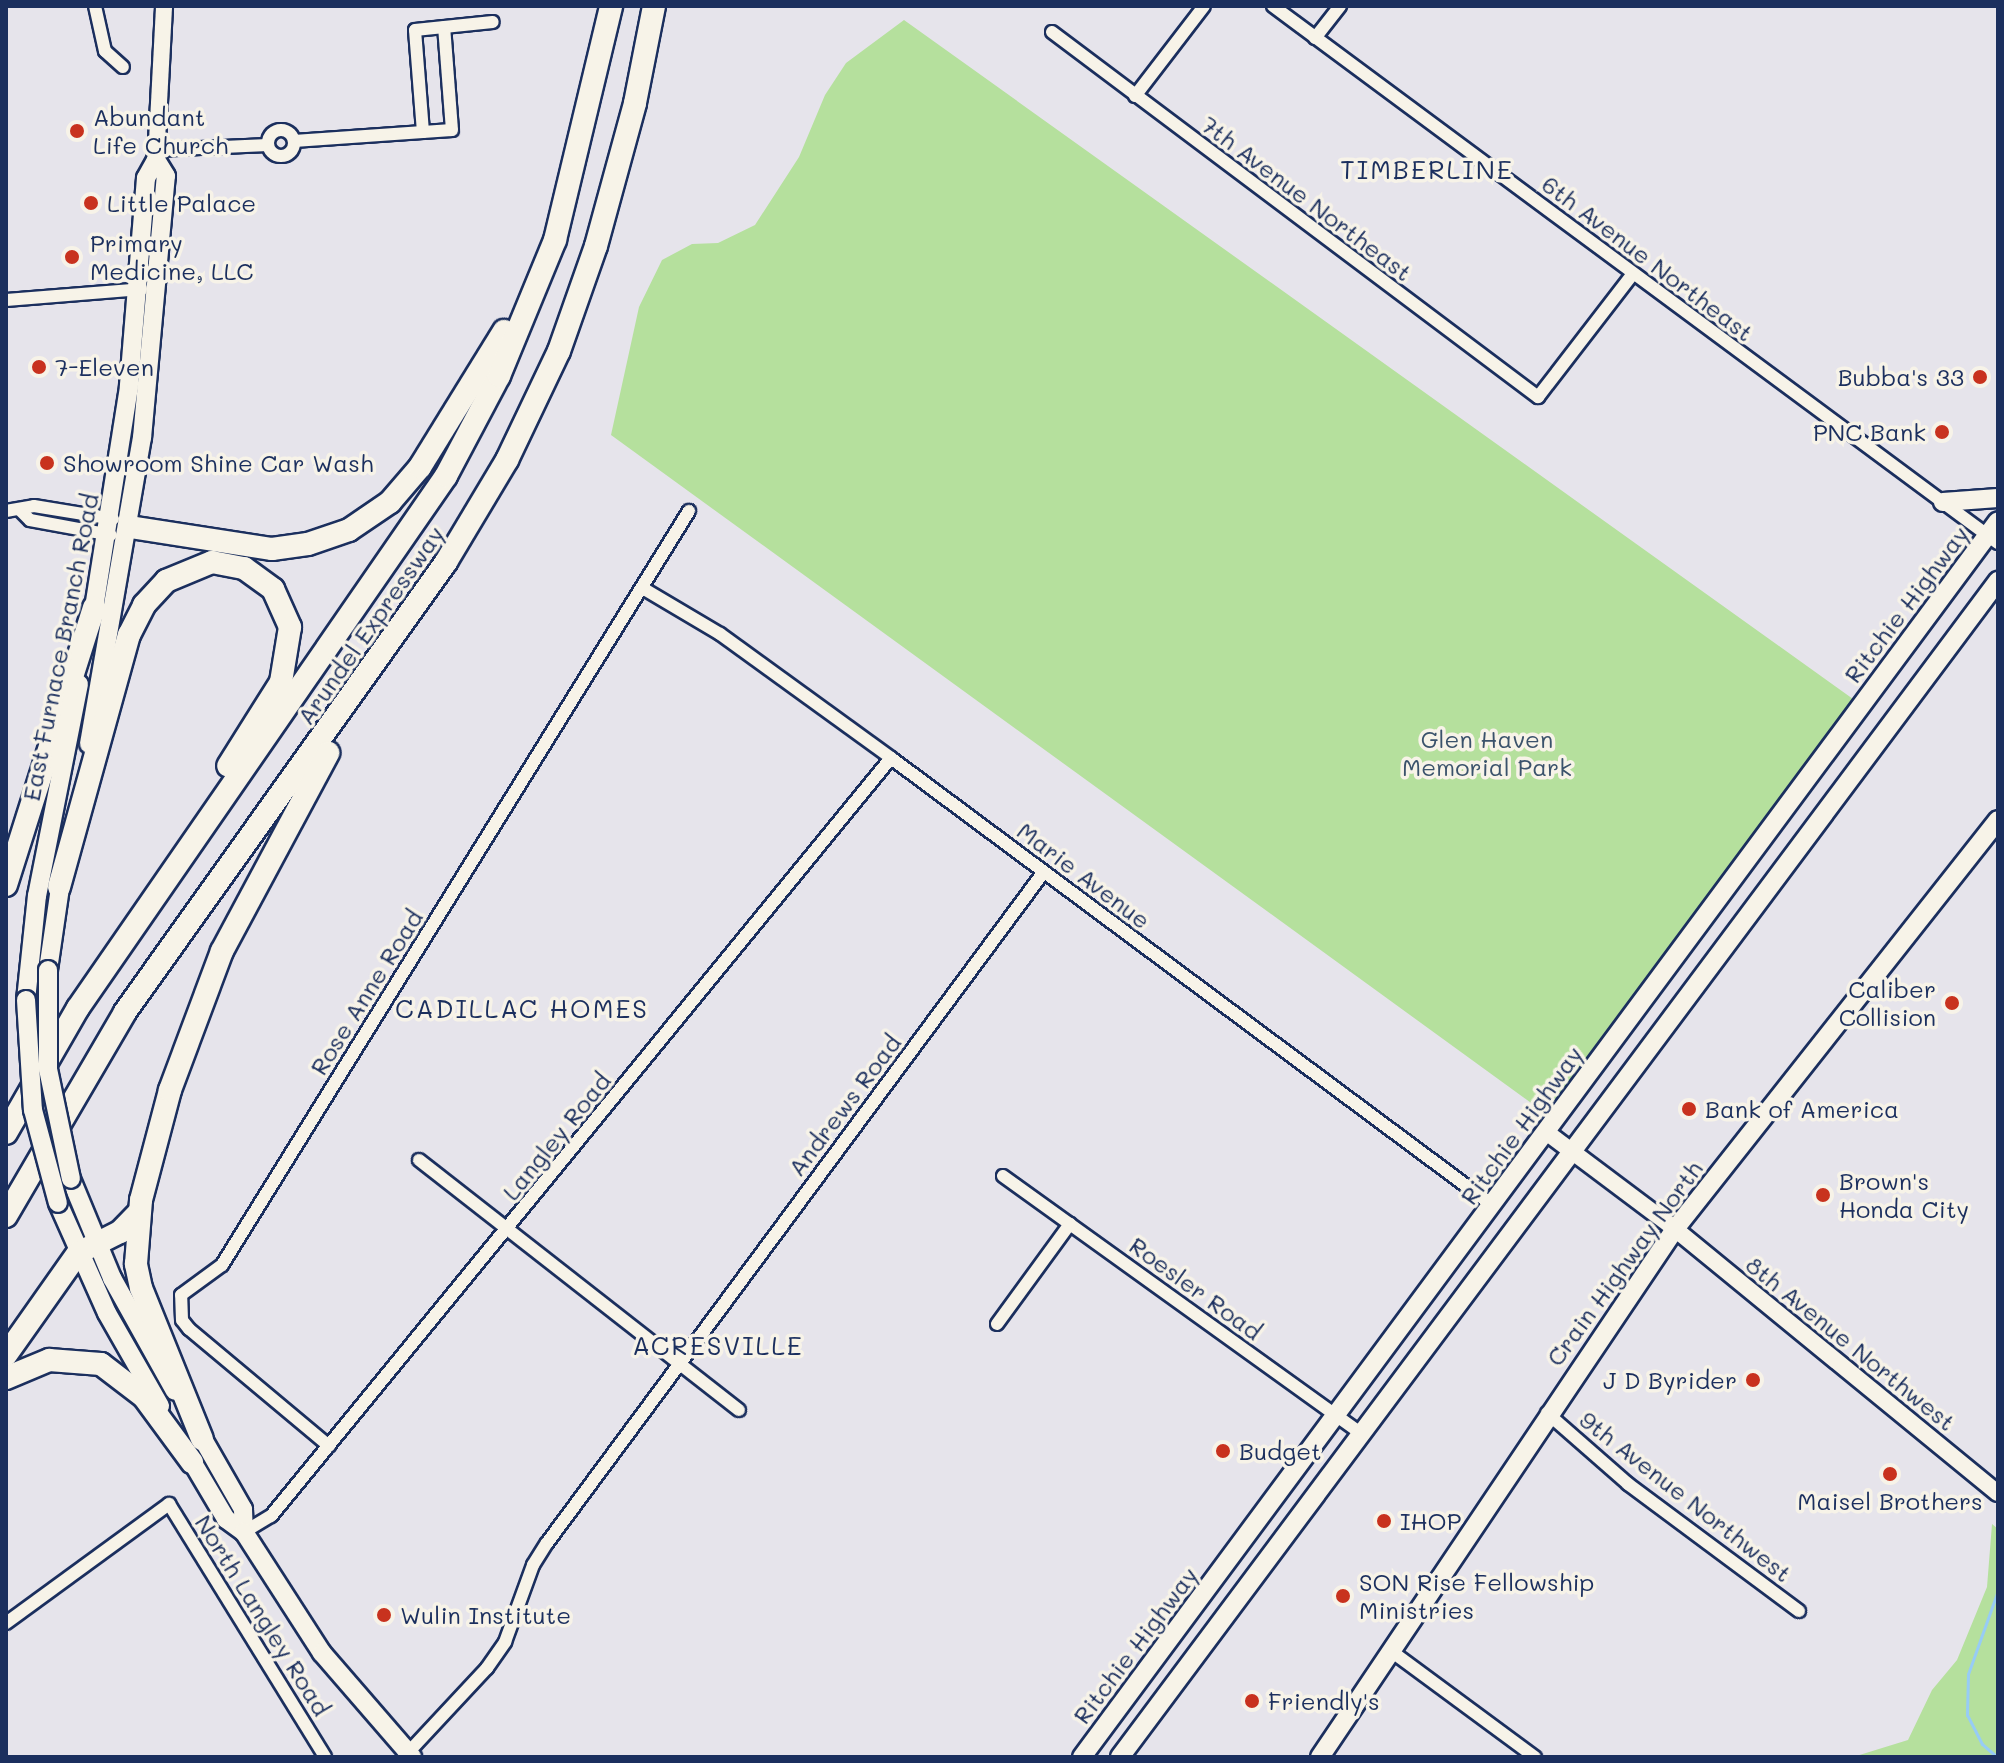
<!DOCTYPE html>
<html>
<head>
<meta charset="utf-8">
<style>
  body { margin:0 }
  #map { position:relative; width:2004px; height:1763px; overflow:hidden; background:#e6e4eb; font-family:Mali,sans-serif }
  div>[style] { position:absolute }
  .green>* { inset:0; background:#b5e09d }
  .stream>* { height:3px; margin:-1.5px; padding:0 1.5px; transform-origin:1.5px; border-radius:1.5px; background:#97ccf5 }
  .roads { filter:drop-shadow(2px 0 #1b2f5e) drop-shadow(-2px 0 #1b2f5e) drop-shadow(0 2px #1b2f5e) drop-shadow(0 -2px #1b2f5e) }
  .street>* { height:12px; margin:-6px; padding:0 6px; transform-origin:6px; border-radius:6px; background:#f7f3e8 }
  .street>.ring { margin:-6px; padding:0; box-sizing:content-box; background:none; border:12px solid #f7f3e8; border-radius:50% }
  .secondary>* { height:16px; margin:-8px; padding:0 8px; transform-origin:8px; border-radius:8px; background:#f7f3e8 }
  .primary>* { height:18px; margin:-9px; padding:0 9px; transform-origin:9px; border-radius:9px; background:#f7f3e8 }
  .highway>* { height:22px; margin:-11px; padding:0 11px; transform-origin:11px; border-radius:11px; background:#f7f3e8 }
  .bridges { filter:drop-shadow(2px 0 #1b2f5e) drop-shadow(-2px 0 #1b2f5e) drop-shadow(0 2px #1b2f5e) drop-shadow(0 -2px #1b2f5e) }
  .primary-bridge>* { height:18px; margin:-9px; padding:0 9px; transform-origin:9px; border-radius:9px; background:#f7f3e8 }
  .dots>* { width:22px; height:22px; translate:-50% -50%; box-sizing:border-box; border:4px solid #f7f3e8; border-radius:50% }
  span { translate:-50% -50%; white-space:nowrap; text-align:center; line-height:1.15; -webkit-text-stroke:7px #f7f3e8; paint-order:stroke }
  .poi-label { font-size:24px; color:#1b2f5e }
  .left { translate:0 -50%; text-align:left }
  .right { translate:-100% -50%; text-align:right }
  .street-label { font-size:24px; color:#1b2f5e }
  .park-label { font-size:24px; color:#3a526b }
  .neighbourhood-label { font-size:26px; color:#1b2f5e; letter-spacing:2px }
  .frame { position:absolute; inset:0; border:8px solid #1b2f5e; pointer-events:none }
</style>
</head>
<body>
<div id="map">
  <div class="green">
    <div style="clip-path:polygon(904px 20px,1853px 699px,1545px 1113px,611px 435px,639px 307px,662px 260px,692px 244px,718px 243px,755px 225px,799px 157px,825px 95px,846px 63px)"></div>
    <div style="clip-path:polygon(1992px 1524px,1998px 1529px,1998px 1757px,1853px 1757px,1908px 1740px,1932px 1690px,1957px 1660px,1987px 1587px)"></div>
  </div>
  <div class="stream">
    <div style="left:1997px;top:1757px;width:20px;rotate:-139deg"></div>
    <div style="left:1982px;top:1744px;width:33px;rotate:-117deg"></div>
    <div style="left:1967px;top:1715px;width:41px;rotate:-88.6deg"></div>
    <div style="left:1968px;top:1674px;width:89px;rotate:-70.3deg"></div>
  </div>
  <div class="roads">
    <div class="street">
      <div style="left:95px;top:6px;width:46px;rotate:77.5deg"></div>
      <div style="left:105px;top:51px;width:24px;rotate:42deg"></div>
      <div style="left:1273px;top:6px;width:902px;rotate:36.53deg"></div>
      <div style="left:1052px;top:32px;width:608px;rotate:36.91deg"></div>
      <div style="left:1538px;top:397px;width:154px;rotate:-52.4deg"></div>
      <div style="left:1315px;top:38px;width:41px;rotate:-52deg"></div>
      <div style="left:1135px;top:96px;width:113px;rotate:-52.5deg"></div>
      <div class="ring" style="left:268px;top:130px;width:14px;height:14px"></div>
      <div style="left:423px;top:132px;width:102px;rotate:-94.5deg"></div>
      <div style="left:415px;top:30px;width:78px;rotate:-5.9deg"></div>
      <div style="left:294px;top:141px;width:158px;rotate:-4deg"></div>
      <div style="left:452px;top:130px;width:103px;rotate:-94.4deg"></div>
      <div style="left:156px;top:150px;width:112px;rotate:-2.6deg"></div>
      <div style="left:6px;top:300px;width:136px;rotate:-4.6deg"></div>
      <div style="left:20px;top:510px;width:14px;rotate:45deg"></div>
      <div style="left:30px;top:520px;width:82px;rotate:10.5deg"></div>
      <div style="left:6px;top:511px;width:28px;rotate:-10deg"></div>
      <div style="left:34px;top:506px;width:80px;rotate:9.3deg"></div>
      <div style="left:644px;top:589px;width:88px;rotate:30.6deg"></div>
      <div style="left:720px;top:634px;width:211px;rotate:35.9deg"></div>
      <div style="left:891px;top:758px;width:749px;rotate:36.64deg"></div>
      <div style="left:419px;top:1160px;width:406px;rotate:38deg"></div>
      <div style="left:1003px;top:1176px;width:443px;rotate:35.7deg"></div>
      <div style="left:997px;top:1324px;width:124px;rotate:-53.9deg"></div>
      <div style="left:1547px;top:1413px;width:108px;rotate:41.2deg"></div>
      <div style="left:1628px;top:1484px;width:213px;rotate:36.6deg"></div>
      <div style="left:329px;top:1446px;width:182px;rotate:-140.1deg"></div>
      <div style="left:189px;top:1329px;width:11px;rotate:-128deg"></div>
      <div style="left:182px;top:1320px;width:25px;rotate:-92deg"></div>
      <div style="left:181px;top:1295px;width:51px;rotate:-36.2deg"></div>
      <div style="left:222px;top:1265px;width:887px;rotate:-58.23deg"></div>
      <div style="left:244px;top:1532px;width:31px;rotate:-31deg"></div>
      <div style="left:271px;top:1516px;width:979px;rotate:-50.72deg"></div>
      <div style="left:6px;top:1623px;width:202px;rotate:-36.1deg"></div>
      <div style="left:169px;top:1504px;width:297px;rotate:58.3deg"></div>
      <div style="left:1391px;top:1651px;width:179px;rotate:36.4deg"></div>
      <div style="left:404px;top:1757px;width:122px;rotate:-47deg"></div>
      <div style="left:487px;top:1668px;width:32px;rotate:-55deg"></div>
      <div style="left:505px;top:1642px;width:82px;rotate:-70deg"></div>
      <div style="left:533px;top:1565px;width:26px;rotate:-58deg"></div>
      <div style="left:547px;top:1543px;width:834px;rotate:-53.49deg"></div>
    </div>
    <div class="secondary">
      <div style="left:156px;top:160px;width:154px;rotate:-87deg"></div>
      <div style="left:1546px;top:1132px;width:161px;rotate:36.9deg"></div>
      <div style="left:1675px;top:1229px;width:417px;rotate:39.3deg"></div>
    </div>
    <div class="primary">
      <div style="left:1943px;top:502px;width:55px;rotate:-4.2deg"></div>
      <div style="left:89px;top:744px;width:311px;rotate:-80.2deg"></div>
      <div style="left:142px;top:438px;width:263px;rotate:-84.8deg"></div>
      <div style="left:166px;top:176px;width:19px;rotate:-122deg"></div>
      <div style="left:156px;top:160px;width:21px;rotate:119deg"></div>
      <div style="left:146px;top:178px;width:210px;rotate:94.7deg"></div>
      <div style="left:129px;top:387px;width:236px;rotate:99deg"></div>
      <div style="left:48px;top:970px;width:97px;rotate:-81.7deg"></div>
      <div style="left:26px;top:1000px;width:105px;rotate:-84deg"></div>
      <div style="left:37px;top:896px;width:216px;rotate:-78.8deg"></div>
      <div style="left:71px;top:1179px;width:107px;rotate:67.5deg"></div>
      <div style="left:112px;top:1278px;width:129px;rotate:60.9deg"></div>
      <div style="left:58px;top:1203px;width:120px;rotate:66deg"></div>
      <div style="left:107px;top:1313px;width:107px;rotate:60.3deg"></div>
      <div style="left:196px;top:1427px;width:95px;rotate:60.2deg"></div>
      <div style="left:243px;top:1509px;width:23px;rotate:88deg"></div>
      <div style="left:187px;top:1453px;width:77px;rotate:59.4deg"></div>
      <div style="left:226px;top:1519px;width:22px;rotate:36deg"></div>
      <div style="left:244px;top:1532px;width:144px;rotate:57.2deg"></div>
      <div style="left:322px;top:1653px;width:138px;rotate:49.1deg"></div>
      <div style="left:1082px;top:1757px;width:1538px;rotate:-53.46deg"></div>
      <div style="left:1120px;top:1757px;width:1468px;rotate:-53.26deg"></div>
      <div style="left:1320px;top:1757px;width:636px;rotate:-56.09deg"></div>
      <div style="left:1675px;top:1229px;width:521px;rotate:-51.7deg"></div>
    </div>
    <div class="highway">
      <div style="left:130px;top:527px;width:144px;rotate:8.8deg"></div>
      <div style="left:272px;top:549px;width:36px;rotate:-8deg"></div>
      <div style="left:308px;top:544px;width:43px;rotate:-18.9deg"></div>
      <div style="left:349px;top:530px;width:50px;rotate:-34.3deg"></div>
      <div style="left:390px;top:502px;width:46px;rotate:-49.4deg"></div>
      <div style="left:420px;top:467px;width:160px;rotate:-58.3deg"></div>
      <div style="left:6px;top:885px;width:291px;rotate:-72.4deg"></div>
      <div style="left:59px;top:887px;width:262px;rotate:-74.5deg"></div>
      <div style="left:129px;top:635px;width:34px;rotate:-63deg"></div>
      <div style="left:144px;top:605px;width:33px;rotate:-47deg"></div>
      <div style="left:166px;top:581px;width:50px;rotate:-22.4deg"></div>
      <div style="left:212px;top:562px;width:33px;rotate:11deg"></div>
      <div style="left:244px;top:568px;width:36px;rotate:36deg"></div>
      <div style="left:273px;top:589px;width:42px;rotate:65.9deg"></div>
      <div style="left:290px;top:627px;width:56px;rotate:99.3deg"></div>
      <div style="left:281px;top:682px;width:99px;rotate:122.2deg"></div>
      <div style="left:6px;top:1133px;width:144px;rotate:-60.1deg"></div>
      <div style="left:78px;top:1008px;width:647px;rotate:-55.33deg"></div>
      <div style="left:446px;top:476px;width:113px;rotate:-62.1deg"></div>
      <div style="left:499px;top:376px;width:147px;rotate:-67.6deg"></div>
      <div style="left:555px;top:240px;width:241px;rotate:-76.5deg"></div>
      <div style="left:6px;top:1216px;width:236px;rotate:-59.7deg"></div>
      <div style="left:125px;top:1012px;width:553px;rotate:-54.5deg"></div>
      <div style="left:446px;top:562px;width:119px;rotate:-59.1deg"></div>
      <div style="left:507px;top:460px;width:121px;rotate:-64.5deg"></div>
      <div style="left:559px;top:351px;width:111px;rotate:-70.6deg"></div>
      <div style="left:596px;top:246px;width:148px;rotate:-74.7deg"></div>
      <div style="left:635px;top:103px;width:99px;rotate:-78.9deg"></div>
      <div style="left:6px;top:1355px;width:125px;rotate:-54.8deg"></div>
      <div style="left:78px;top:1253px;width:47px;rotate:-26.6deg"></div>
      <div style="left:120px;top:1232px;width:28px;rotate:-46deg"></div>
      <div style="left:6px;top:1378px;width:47px;rotate:-22.7deg"></div>
      <div style="left:49px;top:1360px;width:52px;rotate:4.4deg"></div>
      <div style="left:101px;top:1364px;width:54px;rotate:37.5deg"></div>
      <div style="left:144px;top:1397px;width:81px;rotate:53.6deg"></div>
      <div style="left:202px;top:1439px;width:163px;rotate:-112deg"></div>
      <div style="left:141px;top:1288px;width:25px;rotate:-102deg"></div>
      <div style="left:136px;top:1264px;width:64px;rotate:-85.5deg"></div>
      <div style="left:141px;top:1200px;width:114px;rotate:-75.2deg"></div>
      <div style="left:170px;top:1090px;width:148px;rotate:-69.5deg"></div>
      <div style="left:222px;top:951px;width:225px;rotate:-61.8deg"></div>
    </div>
  </div>
  <div class="bridges">
    <div class="primary-bridge">
      <div style="left:48px;top:970px;width:99px;rotate:90deg"></div>
      <div style="left:48px;top:1069px;width:112px;rotate:78.2deg"></div>
      <div style="left:26px;top:1000px;width:110px;rotate:86.4deg"></div>
      <div style="left:33px;top:1110px;width:96px;rotate:75deg"></div>
    </div>
  </div>
  <div class="dots">
    <div style="left:77px;top:131px;background:#c8321e"></div>
    <div style="left:91px;top:203px;background:#c8321e"></div>
    <div style="left:72px;top:257px;background:#c8321e"></div>
    <div style="left:39px;top:367px;background:#c8321e"></div>
    <div style="left:1980px;top:377px;background:#c8321e"></div>
    <div style="left:1942px;top:432px;background:#c8321e"></div>
    <div style="left:47px;top:463px;background:#c8321e"></div>
    <div style="left:1952px;top:1003px;background:#c8321e"></div>
    <div style="left:1689px;top:1109px;background:#c8321e"></div>
    <div style="left:1823px;top:1195px;background:#c8321e"></div>
    <div style="left:1753px;top:1380px;background:#c8321e"></div>
    <div style="left:1223px;top:1451px;background:#c8321e"></div>
    <div style="left:1890px;top:1474px;background:#c8321e"></div>
    <div style="left:1384px;top:1521px;background:#c8321e"></div>
    <div style="left:1343px;top:1596px;background:#c8321e"></div>
    <div style="left:384px;top:1615px;background:#c8321e"></div>
    <div style="left:1252px;top:1701px;background:#c8321e"></div>
  </div>
  <div class="poi-label">
    <span class="left" style="left:93px;top:131px">Abundant<br>Life Church</span>
    <span class="left" style="left:107px;top:203px">Little Palace</span>
    <span class="left" style="left:90px;top:257px">Primary<br>Medicine, LLC</span>
    <span class="left" style="left:55px;top:367px">7-Eleven</span>
    <span class="right" style="left:1964px;top:377px">Bubba's 33</span>
    <span class="right" style="left:1926px;top:432px">PNC Bank</span>
    <span class="left" style="left:63px;top:463px">Showroom Shine Car Wash</span>
    <span class="right" style="left:1936px;top:1003px">Caliber<br>Collision</span>
    <span class="left" style="left:1705px;top:1109px">Bank of America</span>
    <span class="left" style="left:1839px;top:1195px">Brown's<br>Honda City</span>
    <span class="right" style="left:1737px;top:1380px">J D Byrider</span>
    <span class="left" style="left:1239px;top:1451px">Budget</span>
    <span style="left:1890px;top:1501px">Maisel Brothers</span>
    <span class="left" style="left:1400px;top:1521px">IHOP</span>
    <span class="left" style="left:1359px;top:1596px">SON Rise Fellowship<br>Ministries</span>
    <span class="left" style="left:400px;top:1615px">Wulin Institute</span>
    <span class="left" style="left:1268px;top:1701px">Friendly's</span>
  </div>
  <div class="street-label">
    <span style="left:1307px;top:198px;rotate:37deg">7th Avenue Northeast</span>
    <span style="left:1648px;top:258px;rotate:37deg">6th Avenue Northeast</span>
    <span style="left:1906px;top:604px;rotate:-53deg">Ritchie Highway</span>
    <span style="left:370px;top:625px;rotate:-55deg">Arundel Expressway</span>
    <span style="left:60px;top:647px;rotate:-79deg">East Furnace Branch Road</span>
    <span style="left:1084px;top:875px;rotate:37deg">Marie Avenue</span>
    <span style="left:366px;top:992px;rotate:-58deg">Rose Anne Road</span>
    <span style="left:844px;top:1105px;rotate:-53deg">Andrews Road</span>
    <span style="left:1521px;top:1125px;rotate:-54deg">Ritchie Highway</span>
    <span style="left:556px;top:1136px;rotate:-51deg">Langley Road</span>
    <span style="left:1624px;top:1263px;rotate:-54deg">Crain Highway North</span>
    <span style="left:1196px;top:1288px;rotate:36deg">Roesler Road</span>
    <span style="left:1851px;top:1343px;rotate:39deg">8th Avenue Northwest</span>
    <span style="left:1686px;top:1496px;rotate:38deg">9th Avenue Northwest</span>
    <span style="left:263px;top:1615px;rotate:58deg">North Langley Road</span>
    <span style="left:1135px;top:1645px;rotate:-53deg">Ritchie Highway</span>
  </div>
  <div class="park-label">
    <span style="left:1487px;top:753px">Glen Haven<br>Memorial Park</span>
  </div>
  <div class="neighbourhood-label">
    <span style="left:1427px;top:170px">TIMBERLINE</span>
    <span style="left:522px;top:1009px">CADILLAC HOMES</span>
    <span style="left:718px;top:1346px">ACRESVILLE</span>
  </div>
  <div class="frame"></div>
</div>
</body>
</html>
